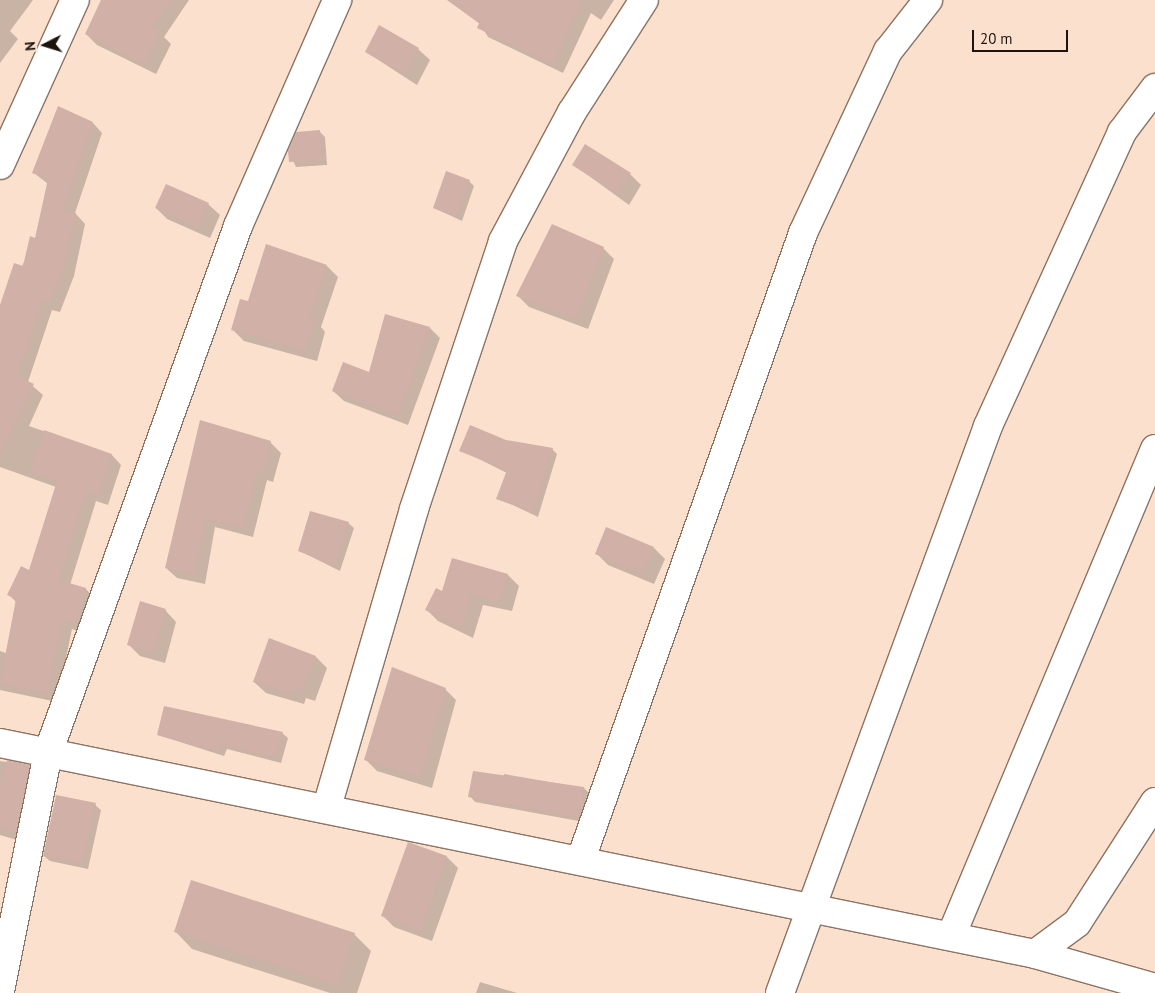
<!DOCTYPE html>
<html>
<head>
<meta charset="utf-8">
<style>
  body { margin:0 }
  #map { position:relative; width:1155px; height:993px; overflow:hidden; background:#fce0ce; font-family:"PT Sans",sans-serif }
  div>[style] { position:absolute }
  .shadow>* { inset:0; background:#0003 }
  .building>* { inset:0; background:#d0b0a7 }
  .roads { filter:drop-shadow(1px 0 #8c7363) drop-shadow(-1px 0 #8c7363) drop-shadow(0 1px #8c7363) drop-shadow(0 -1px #8c7363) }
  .minor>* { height:28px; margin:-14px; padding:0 14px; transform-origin:14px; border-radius:14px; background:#fff }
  span { translate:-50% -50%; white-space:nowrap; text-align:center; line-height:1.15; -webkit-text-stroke:4px #fce0ce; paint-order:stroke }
  .north { position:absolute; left:20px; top:20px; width:50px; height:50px; -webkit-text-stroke:4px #fce0ce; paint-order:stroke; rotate:265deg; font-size:14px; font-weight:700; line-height:20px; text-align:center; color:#1e140e }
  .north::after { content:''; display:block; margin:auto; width:18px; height:22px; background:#1e140e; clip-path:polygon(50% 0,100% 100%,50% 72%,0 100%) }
  .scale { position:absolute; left:972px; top:30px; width:96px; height:22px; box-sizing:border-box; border:2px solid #1e140e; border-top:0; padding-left:6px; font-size:15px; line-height:18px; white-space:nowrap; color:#1e140e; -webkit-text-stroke:4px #fce0ce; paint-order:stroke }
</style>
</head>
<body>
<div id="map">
  <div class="shadow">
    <div style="clip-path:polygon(0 0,33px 0,10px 31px,18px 39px,0 63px)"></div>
    <div style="clip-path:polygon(102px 0,189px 0,164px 37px,171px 44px,156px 74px,97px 45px,86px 34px)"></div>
    <div style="clip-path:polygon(447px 0,614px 0,601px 20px,591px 13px,563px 73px,488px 37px,480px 24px)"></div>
    <div style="clip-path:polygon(418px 49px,430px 60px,417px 85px,366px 52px)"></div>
    <div style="clip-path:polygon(93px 123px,102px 133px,75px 213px,85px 224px,74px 276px,60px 312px,52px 310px,28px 382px,43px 395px,29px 426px,112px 455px,121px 465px,108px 505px,96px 501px,70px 585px,86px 589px,95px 599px,86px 634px,72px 629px,57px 702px,0 690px,0 651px,6px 653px,17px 603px,9px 595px,30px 572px,56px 487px,0 467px,0 309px,36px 239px,48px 184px,34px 173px)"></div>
    <div style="clip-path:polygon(319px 131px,325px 137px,327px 165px,296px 167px,289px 151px)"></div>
    <div style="clip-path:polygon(574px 165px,630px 174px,641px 185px,629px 205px)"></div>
    <div style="clip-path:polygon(469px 181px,474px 186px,462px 221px,434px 208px)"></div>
    <div style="clip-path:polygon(208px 204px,220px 215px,210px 238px,167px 219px,156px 208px)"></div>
    <div style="clip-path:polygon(603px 248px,614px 259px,588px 329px,529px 307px,518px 296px)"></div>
    <div style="clip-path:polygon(327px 266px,338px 277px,321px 327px,325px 332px,317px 361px,244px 341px,233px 330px)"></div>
    <div style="clip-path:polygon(430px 328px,440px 338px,408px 425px,344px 401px,333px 391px,370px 374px)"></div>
    <div style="clip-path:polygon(201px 422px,271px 443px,281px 453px,273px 482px,267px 480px,253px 537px,215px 527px,205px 584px,177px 578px,166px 568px)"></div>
    <div style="clip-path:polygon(506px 441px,552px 449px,557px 454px,538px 517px,498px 498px,507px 473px,461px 450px)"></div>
    <div style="clip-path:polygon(348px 523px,354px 528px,340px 571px,300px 551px)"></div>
    <div style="clip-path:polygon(607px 529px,654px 548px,665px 559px,654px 584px,608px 565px,597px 554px)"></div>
    <div style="clip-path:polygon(508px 575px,519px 586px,512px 611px,483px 605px,473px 638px,438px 621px,427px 610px,443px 593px)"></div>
    <div style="clip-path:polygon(165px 610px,176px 622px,165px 663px,140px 656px,128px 644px)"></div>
    <div style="clip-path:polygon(316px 657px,327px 668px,315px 701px,306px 698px,304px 704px,266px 693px,254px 682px)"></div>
    <div style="clip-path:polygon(445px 689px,456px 700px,432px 788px,377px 771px,366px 760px)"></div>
    <div style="clip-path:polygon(282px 733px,288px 738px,281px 763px,227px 749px,224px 756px,158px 735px)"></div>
    <div style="clip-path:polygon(0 761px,29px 766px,40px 777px,27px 843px,0 835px)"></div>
    <div style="clip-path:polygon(504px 774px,584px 788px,589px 793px,584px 822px,475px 802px,470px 796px,503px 779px)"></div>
    <div style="clip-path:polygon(95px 805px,101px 810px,88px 869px,50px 861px,44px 856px)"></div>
    <div style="clip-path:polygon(447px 857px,458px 868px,432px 941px,394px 927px,383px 916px)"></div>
    <div style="clip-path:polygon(176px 932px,354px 934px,371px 951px,357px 993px,330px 993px,192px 949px)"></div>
    <div style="clip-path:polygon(480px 982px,517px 993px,476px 993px)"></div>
  </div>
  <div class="building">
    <div style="clip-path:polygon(101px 0,171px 0,152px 27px,160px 31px,145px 64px,85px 34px)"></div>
    <div style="clip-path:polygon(449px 0,583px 0,553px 64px,477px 28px,479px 23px)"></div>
    <div style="clip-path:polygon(379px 25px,419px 48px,405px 74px,365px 52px)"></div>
    <div style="clip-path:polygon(58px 106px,93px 122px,63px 210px,76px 213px,64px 266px,50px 303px,42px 301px,17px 376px,34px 384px,0 455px,0 305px,14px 263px,23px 266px,30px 236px,35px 238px,48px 179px,32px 173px)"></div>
    <div style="clip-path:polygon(320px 130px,322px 160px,289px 162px,288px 151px,296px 132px)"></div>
    <div style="clip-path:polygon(585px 144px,631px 173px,617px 194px,572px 165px)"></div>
    <div style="clip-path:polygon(446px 171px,470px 180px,456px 217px,433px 208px)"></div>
    <div style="clip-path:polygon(166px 184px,209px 203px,198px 228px,155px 208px)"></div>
    <div style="clip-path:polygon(552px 224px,604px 247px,576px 319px,516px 296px)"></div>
    <div style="clip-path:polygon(266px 244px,327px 265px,309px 318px,315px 319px,306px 351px,231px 330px,240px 299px,248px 301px)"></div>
    <div style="clip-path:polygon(385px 314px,430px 327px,398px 415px,332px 391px,343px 362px,369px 372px)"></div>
    <div style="clip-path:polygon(200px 420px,271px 441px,263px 472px,257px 471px,243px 527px,205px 518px,195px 574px,165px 568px)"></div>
    <div style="clip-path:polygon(470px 425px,506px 440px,553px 448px,533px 512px,496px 499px,507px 470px,459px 451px)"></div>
    <div style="clip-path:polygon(44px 430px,112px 454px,98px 496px,86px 492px,59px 580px,86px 588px,76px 625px,62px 620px,47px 693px,0 683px,16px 599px,7px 595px,21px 566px,29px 570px,57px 481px,30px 472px)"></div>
    <div style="clip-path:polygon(310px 511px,349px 522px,335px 566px,298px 551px)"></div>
    <div style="clip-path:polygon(606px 527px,654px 547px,643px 574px,595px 554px)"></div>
    <div style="clip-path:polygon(452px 558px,508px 574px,501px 601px,471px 594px,462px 628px,425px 610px,436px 588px,442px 591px)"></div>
    <div style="clip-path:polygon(140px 601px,166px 609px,154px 653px,127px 645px)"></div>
    <div style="clip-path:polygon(269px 638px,316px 656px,303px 690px,295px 687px,293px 694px,253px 682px)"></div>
    <div style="clip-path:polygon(392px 667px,446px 688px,421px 777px,364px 760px)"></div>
    <div style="clip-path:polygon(164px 706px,283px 732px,276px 758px,221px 744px,218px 752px,157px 735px)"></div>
    <div style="clip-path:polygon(7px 760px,30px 765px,16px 833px,0 828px,0 783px)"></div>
    <div style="clip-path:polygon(473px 771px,584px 787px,579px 818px,468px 797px)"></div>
    <div style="clip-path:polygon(56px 795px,96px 803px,83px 864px,43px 856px)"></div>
    <div style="clip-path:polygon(408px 842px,447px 856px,421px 931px,381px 916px)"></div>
    <div style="clip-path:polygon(191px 880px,355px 933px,338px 985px,174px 932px)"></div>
  </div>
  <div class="roads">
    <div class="minor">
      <div style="left:0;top:165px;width:181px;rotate:-65.6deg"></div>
      <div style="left:0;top:743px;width:1056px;rotate:11.52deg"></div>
      <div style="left:1035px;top:954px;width:52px;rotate:-36.4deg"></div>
      <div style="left:1077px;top:923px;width:144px;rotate:-57.2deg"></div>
      <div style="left:327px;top:807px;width:310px;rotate:-73.7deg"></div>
      <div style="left:414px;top:509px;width:282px;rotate:-71.6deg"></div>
      <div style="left:503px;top:241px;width:146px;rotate:-61.9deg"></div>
      <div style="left:572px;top:112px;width:133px;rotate:-57.3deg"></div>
      <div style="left:581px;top:859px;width:664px;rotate:-70.47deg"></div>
      <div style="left:803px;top:233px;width:201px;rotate:-65deg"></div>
      <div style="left:888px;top:51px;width:65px;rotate:-51.9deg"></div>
      <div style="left:951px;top:936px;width:528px;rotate:-67.27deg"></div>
      <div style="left:1035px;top:954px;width:125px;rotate:15.8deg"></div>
      <div style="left:0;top:991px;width:243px;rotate:-78.6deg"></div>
      <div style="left:48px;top:753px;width:560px;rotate:-70.17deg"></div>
      <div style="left:238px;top:226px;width:247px;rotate:-66.3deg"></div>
      <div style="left:780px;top:993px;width:604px;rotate:-69.85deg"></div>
      <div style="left:988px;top:426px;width:323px;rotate:-65.5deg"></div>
      <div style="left:1122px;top:132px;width:55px;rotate:-53.1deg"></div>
    </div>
  </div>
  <div class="north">N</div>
  <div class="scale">20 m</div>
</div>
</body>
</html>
